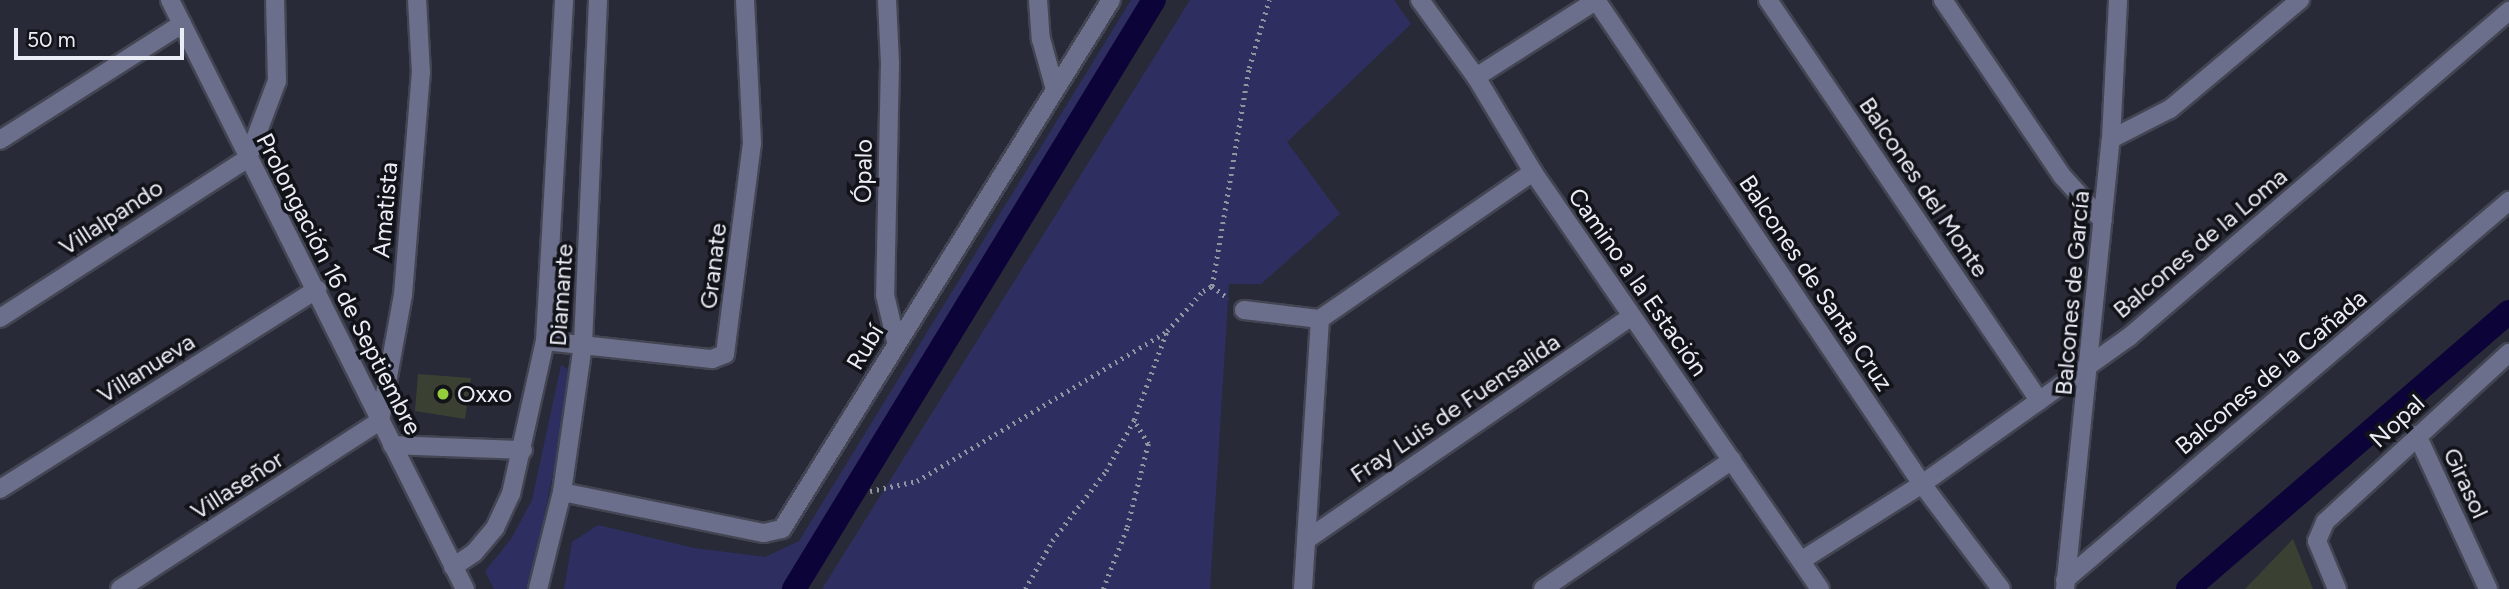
<!DOCTYPE html>
<html>
<head>
<meta charset="utf-8">
<style>
  body { margin:0 }
  #map { position:relative; width:2509px; height:589px; overflow:hidden; background:#282a37; font-family:Figtree,sans-serif }
  div>[style] { position:absolute }
  .green>* { inset:0; background:#2e2f60 }
  .canal>* { height:24px; margin:-12px; padding:0 12px; transform-origin:12px; border-radius:12px; background:#0c0339 }
  .building>* { inset:0; background:#3a4133 }
  .path>* { height:4.5px; margin-top:-2.25px; transform-origin:0; background:repeating-linear-gradient(90deg,#92949f 0 2px,transparent 0 7px) }
  .roads { filter:drop-shadow(2px 0 #434552) drop-shadow(-2px 0 #434552) drop-shadow(0 2px #434552) drop-shadow(0 -2px #434552) }
  .minor>* { height:18px; margin:-9px; padding:0 9px; transform-origin:9px; border-radius:9px; background:#6c6f8b }
  .dots>* { width:19px; height:19px; translate:-50% -50%; box-sizing:border-box; border:4px solid #121319; border-radius:50% }
  span { translate:-50% -50%; white-space:nowrap; text-align:center; line-height:1.15; -webkit-text-stroke:7px #121319; paint-order:stroke }
  .street-label { font-size:24px; color:#ebedf6 }
  .poi-label { font-size:24px; color:#ebedf6 }
  .left { translate:0 -50%; text-align:left }
  .scale { position:absolute; left:14px; top:28px; width:170px; height:32px; box-sizing:border-box; border:4px solid #ebedf6; border-top:0; padding-left:9px; font-size:21px; line-height:24px; white-space:nowrap; color:#ebedf6; -webkit-text-stroke:5px #121319; paint-order:stroke }
</style>
</head>
<body>
<div id="map">
  <div class="green">
    <div style="clip-path:polygon(1131px 0,1146px 0,781px 589px,564px 589px,572px 542px,598px 525px,694px 548px,765px 557px,799px 541px)"></div>
    <div style="clip-path:polygon(1190px 0,1394px 0,1411px 24px,1287px 142px,1340px 214px,1261px 284px,1229px 284px,1210px 589px,822px 589px)"></div>
    <div style="clip-path:polygon(561px 365px,574px 373px,529px 589px,494px 589px,485px 571px,511px 539px,532px 500px)"></div>
  </div>
  <div class="canal">
    <div style="left:794px;top:589px;width:690px;rotate:-58.57deg"></div>
    <div style="left:2188px;top:589px;width:424px;rotate:-40.8deg"></div>
  </div>
  <div class="building">
    <div style="clip-path:polygon(418px 374px,471px 378px,465px 419px,415px 411px)"></div>
    <div style="clip-path:polygon(2293px 539px,2313px 589px,2245px 589px)"></div>
  </div>
  <div class="path">
    <div style="left:1212px;top:286px;width:221px;rotate:-80.4deg"></div>
    <div style="left:1249px;top:68px;width:71px;rotate:-73.6deg"></div>
    <div style="left:870px;top:491px;width:48px;rotate:-12deg"></div>
    <div style="left:917px;top:481px;width:290px;rotate:-30.9deg"></div>
    <div style="left:1025px;top:589px;width:55px;rotate:-60.6deg"></div>
    <div style="left:1052px;top:541px;width:88px;rotate:-52.4deg"></div>
    <div style="left:1106px;top:471px;width:58px;rotate:-61.2deg"></div>
    <div style="left:1134px;top:420px;width:95px;rotate:-69.7deg"></div>
    <div style="left:1167px;top:331px;width:54px;rotate:-48deg"></div>
    <div style="left:1203px;top:291px;width:10px;rotate:-29deg"></div>
    <div style="left:1212px;top:286px;width:21px;rotate:37deg"></div>
    <div style="left:1103px;top:589px;width:66px;rotate:-68.8deg"></div>
    <div style="left:1127px;top:527px;width:86px;rotate:-75.8deg"></div>
    <div style="left:1148px;top:444px;width:27px;rotate:-121deg"></div>
  </div>
  <div class="roads">
    <div class="minor">
      <div style="left:170px;top:0;width:659px;rotate:63.4deg"></div>
      <div style="left:887px;top:0;width:63px;rotate:87.3deg"></div>
      <div style="left:890px;top:63px;width:232px;rotate:91.2deg"></div>
      <div style="left:885px;top:295px;width:47px;rotate:76.6deg"></div>
      <div style="left:1038px;top:0;width:39px;rotate:86deg"></div>
      <div style="left:1041px;top:39px;width:49px;rotate:74.5deg"></div>
      <div style="left:1420px;top:0;width:95px;rotate:54deg"></div>
      <div style="left:1476px;top:77px;width:111px;rotate:59deg"></div>
      <div style="left:1533px;top:172px;width:506px;rotate:55.46deg"></div>
      <div style="left:1596px;top:0;width:584px;rotate:56.04deg"></div>
      <div style="left:1922px;top:484px;width:131px;rotate:53deg"></div>
      <div style="left:1768px;top:0;width:484px;rotate:55.9deg"></div>
      <div style="left:1943px;top:0;width:214px;rotate:55.9deg"></div>
      <div style="left:2063px;top:177px;width:59px;rotate:47.7deg"></div>
      <div style="left:1476px;top:77px;width:143px;rotate:-32.5deg"></div>
      <div style="left:2111px;top:139px;width:66px;rotate:-27deg"></div>
      <div style="left:2170px;top:109px;width:170px;rotate:-40deg"></div>
      <div style="left:0;top:140px;width:216px;rotate:-32.5deg"></div>
      <div style="left:1244px;top:310px;width:77px;rotate:6.8deg"></div>
      <div style="left:1320px;top:319px;width:259px;rotate:-34.6deg"></div>
      <div style="left:0;top:318px;width:295px;rotate:-32.8deg"></div>
      <div style="left:248px;top:158px;width:82px;rotate:-69.4deg"></div>
      <div style="left:277px;top:81px;width:81px;rotate:-91.4deg"></div>
      <div style="left:545px;top:341px;width:168px;rotate:6.2deg"></div>
      <div style="left:712px;top:359px;width:14px;rotate:-21deg"></div>
      <div style="left:725px;top:354px;width:213px;rotate:-82.7deg"></div>
      <div style="left:752px;top:143px;width:143px;rotate:-92.8deg"></div>
      <div style="left:2417px;top:435px;width:170px;rotate:65.2deg"></div>
      <div style="left:392px;top:445px;width:131px;rotate:2.2deg"></div>
      <div style="left:0;top:489px;width:375px;rotate:-32.2deg"></div>
      <div style="left:562px;top:492px;width:206px;rotate:11.5deg"></div>
      <div style="left:764px;top:533px;width:18px;rotate:-13deg"></div>
      <div style="left:782px;top:529px;width:623px;rotate:-58.12deg"></div>
      <div style="left:1306px;top:540px;width:394px;rotate:-34.5deg"></div>
      <div style="left:1802px;top:560px;width:142px;rotate:-32.3deg"></div>
      <div style="left:1922px;top:484px;width:254px;rotate:-35.4deg"></div>
      <div style="left:2129px;top:337px;width:501px;rotate:-40.63deg"></div>
      <div style="left:453px;top:567px;width:25px;rotate:-34deg"></div>
      <div style="left:474px;top:553px;width:33px;rotate:-50deg"></div>
      <div style="left:495px;top:528px;width:38px;rotate:-65deg"></div>
      <div style="left:511px;top:494px;width:157px;rotate:-77.5deg"></div>
      <div style="left:545px;top:341px;width:342px;rotate:-86.8deg"></div>
      <div style="left:2065px;top:580px;width:584px;rotate:-40.48deg"></div>
      <div style="left:120px;top:589px;width:310px;rotate:-32.9deg"></div>
      <div style="left:380px;top:421px;width:128px;rotate:-79.7deg"></div>
      <div style="left:403px;top:295px;width:223px;rotate:-85.4deg"></div>
      <div style="left:421px;top:73px;width:73px;rotate:-93.1deg"></div>
      <div style="left:538px;top:589px;width:100px;rotate:-76.1deg"></div>
      <div style="left:562px;top:492px;width:149px;rotate:-81.9deg"></div>
      <div style="left:583px;top:344px;width:344px;rotate:-87.5deg"></div>
      <div style="left:1303px;top:589px;width:271px;rotate:-86.4deg"></div>
      <div style="left:1543px;top:589px;width:229px;rotate:-34.3deg"></div>
      <div style="left:2065px;top:589px;width:452px;rotate:-84.2deg"></div>
      <div style="left:2111px;top:139px;width:139px;rotate:-87.1deg"></div>
      <div style="left:2337px;top:589px;width:52px;rotate:-112.6deg"></div>
      <div style="left:2317px;top:541px;width:21px;rotate:-67deg"></div>
      <div style="left:2325px;top:522px;width:250px;rotate:-42.6deg"></div>
    </div>
  </div>
  <div class="dots">
    <div style="left:443px;top:394px;background:#94cc3c"></div>
  </div>
  <div class="street-label">
    <span style="left:863px;top:171px;rotate:-89deg">Ópalo</span>
    <span style="left:1924px;top:187px;rotate:56deg">Balcones del Monte</span>
    <span style="left:385px;top:210px;rotate:-85deg">Amatista</span>
    <span style="left:111px;top:217px;rotate:-33deg">Villalpando</span>
    <span style="left:2200px;top:243px;rotate:-40deg">Balcones de la Loma</span>
    <span style="left:713px;top:266px;rotate:-83deg">Granate</span>
    <span style="left:1638px;top:282px;rotate:55deg">Camino a la Estación</span>
    <span style="left:1816px;top:283px;rotate:56deg">Balcones de Santa Cruz</span>
    <span style="left:339px;top:284px;rotate:63deg">Prolongación 16 de Septiembre</span>
    <span style="left:2072px;top:293px;rotate:-85deg">Balcones de García</span>
    <span style="left:561px;top:295px;rotate:-86deg">Diamante</span>
    <span style="left:865px;top:347px;rotate:-59deg">Rubí</span>
    <span style="left:146px;top:368px;rotate:-32deg">Villanueva</span>
    <span style="left:2271px;top:372px;rotate:-40deg">Balcones de la Cañada</span>
    <span style="left:1455px;top:408px;rotate:-34deg">Fray Luis de Fuensalida</span>
    <span style="left:2397px;top:421px;rotate:-43deg">Nopal</span>
    <span style="left:2466px;top:483px;rotate:65deg">Girasol</span>
    <span style="left:237px;top:485px;rotate:-33deg">Villaseñor</span>
  </div>
  <div class="poi-label">
    <span class="left" style="left:457px;top:394px">Oxxo</span>
  </div>
  <div class="scale">50 m</div>
</div>
</body>
</html>
